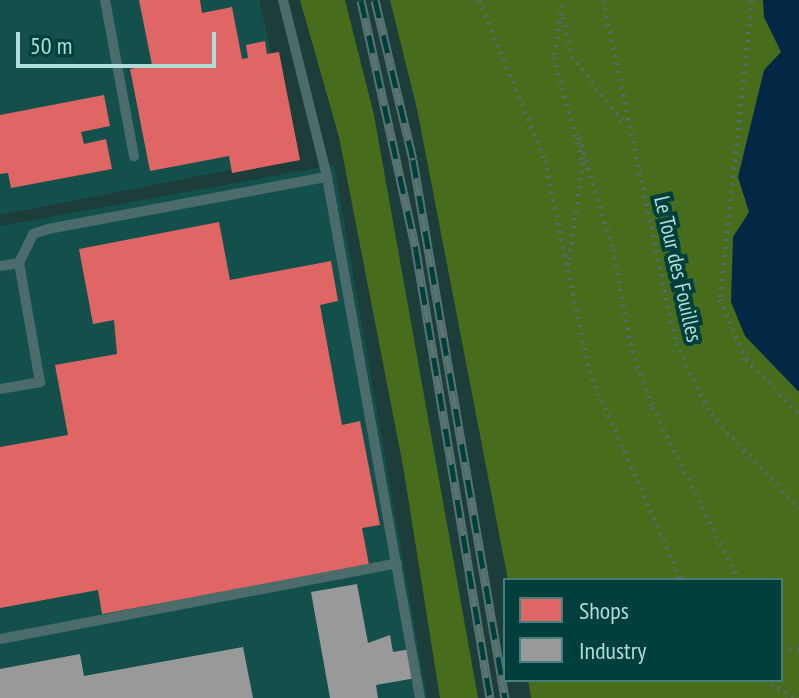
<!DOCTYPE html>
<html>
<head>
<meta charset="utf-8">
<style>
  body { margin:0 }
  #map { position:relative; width:799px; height:698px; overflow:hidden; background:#1d3d3b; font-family:"PT Sans Narrow",sans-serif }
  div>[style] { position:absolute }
  .built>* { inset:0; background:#13504c }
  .green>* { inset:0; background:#476c1c }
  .water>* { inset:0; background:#032846 }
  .shops>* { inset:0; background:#e06666 }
  .industry>* { inset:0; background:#999 }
  .path>* { height:5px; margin-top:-2.5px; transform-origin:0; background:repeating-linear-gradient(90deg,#506c6b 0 2px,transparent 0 8px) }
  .lane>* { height:10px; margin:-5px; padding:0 5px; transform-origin:5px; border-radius:5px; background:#4b6c6a }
  .rail>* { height:9px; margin-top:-4.5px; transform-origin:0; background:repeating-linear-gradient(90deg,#003f3c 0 18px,#587371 0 36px); box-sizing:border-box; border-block:2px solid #587371 }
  span { translate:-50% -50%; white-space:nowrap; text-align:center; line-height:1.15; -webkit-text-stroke:8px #003f3c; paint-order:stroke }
  .street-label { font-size:22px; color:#b0ddd9 }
  .legend { position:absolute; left:503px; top:578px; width:280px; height:104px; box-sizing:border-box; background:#003f3c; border:2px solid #467e7b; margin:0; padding:10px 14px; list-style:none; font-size:24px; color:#b0ddd9 }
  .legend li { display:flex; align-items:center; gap:16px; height:40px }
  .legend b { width:40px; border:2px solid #467e7b }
  .scale { position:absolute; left:16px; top:32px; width:200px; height:36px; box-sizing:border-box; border:4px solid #b0ddd9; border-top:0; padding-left:10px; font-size:24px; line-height:28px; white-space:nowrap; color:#b0ddd9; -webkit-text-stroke:6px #003f3c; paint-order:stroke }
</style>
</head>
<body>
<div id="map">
  <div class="built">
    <div style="clip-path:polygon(0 0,259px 0,296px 157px,0 215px)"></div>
    <div style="clip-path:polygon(334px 165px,427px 698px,0 698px,0 226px)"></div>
  </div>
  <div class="green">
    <div style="clip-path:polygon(300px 0,345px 0,374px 115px,478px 698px,440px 698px,403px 466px,339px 137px)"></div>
    <div style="clip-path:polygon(390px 0,799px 0,799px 698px,531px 698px,528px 680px,781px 680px,781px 580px,508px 580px,417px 109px)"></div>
  </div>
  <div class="water">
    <div style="clip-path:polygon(763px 0,799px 0,799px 392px,745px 336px,731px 302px,733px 237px,749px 212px,738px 177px,764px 70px,781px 52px,764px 17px)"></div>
  </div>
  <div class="shops">
    <div style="clip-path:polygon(139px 0,200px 0,202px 13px,232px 7px,242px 59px,248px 58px,246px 45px,265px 41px,267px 54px,279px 52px,300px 160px,232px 173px,229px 156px,150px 171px,130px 69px,152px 65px)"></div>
    <div style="clip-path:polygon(104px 95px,110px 126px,81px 132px,84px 144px,106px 139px,112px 169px,11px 188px,8px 173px,0 174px,0 115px)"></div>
    <div style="clip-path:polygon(219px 222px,230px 280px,331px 261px,338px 301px,320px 305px,342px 425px,360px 421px,380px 525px,362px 528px,369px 565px,102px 614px,98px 590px,0 608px,0 447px,68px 435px,55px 365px,117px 354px,114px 320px,93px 324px,79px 249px)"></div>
  </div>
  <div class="industry">
    <div style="clip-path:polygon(357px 584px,368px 643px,390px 635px,393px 652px,411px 649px,416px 678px,376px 685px,378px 698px,330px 698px,311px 592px)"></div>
    <div style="clip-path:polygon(243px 647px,253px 698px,0 698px,0 669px,80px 654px,84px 676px)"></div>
  </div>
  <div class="path">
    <div style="left:479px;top:0;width:173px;rotate:67.6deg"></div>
    <div style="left:545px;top:160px;width:216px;rotate:78.2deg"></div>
    <div style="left:589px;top:371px;width:228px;rotate:66.2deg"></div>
    <div style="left:603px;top:0;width:351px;rotate:78deg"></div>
    <div style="left:676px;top:343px;width:79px;rotate:63.8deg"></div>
    <div style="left:711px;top:414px;width:129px;rotate:46.9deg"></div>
    <div style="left:752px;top:0;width:301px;rotate:96.1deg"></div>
    <div style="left:720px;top:299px;width:65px;rotate:66.6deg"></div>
    <div style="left:746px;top:359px;width:76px;rotate:46.1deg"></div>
    <div style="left:562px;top:5px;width:53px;rotate:98.7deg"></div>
    <div style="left:554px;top:57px;width:109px;rotate:74.6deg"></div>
    <div style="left:583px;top:162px;width:105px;rotate:98.2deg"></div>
    <div style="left:563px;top:17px;width:40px;rotate:77deg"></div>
    <div style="left:572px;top:56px;width:85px;rotate:52.2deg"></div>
    <div style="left:579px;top:137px;width:117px;rotate:73.1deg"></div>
    <div style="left:613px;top:249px;width:96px;rotate:79.7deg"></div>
    <div style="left:630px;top:343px;width:68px;rotate:71deg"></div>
    <div style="left:652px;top:407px;width:194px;rotate:63.3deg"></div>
    <div style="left:781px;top:647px;width:18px;rotate:9deg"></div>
    <div style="left:764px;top:680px;width:36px;rotate:30deg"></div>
  </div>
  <div class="lane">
    <div style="left:105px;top:0;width:159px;rotate:79.5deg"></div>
    <div style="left:283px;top:0;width:182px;rotate:76deg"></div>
    <div style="left:327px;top:177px;width:529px;rotate:79.88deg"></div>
    <div style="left:0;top:266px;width:19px;rotate:-9deg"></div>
    <div style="left:19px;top:263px;width:32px;rotate:-64deg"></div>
    <div style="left:33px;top:234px;width:16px;rotate:-18deg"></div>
    <div style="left:48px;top:229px;width:284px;rotate:-10.6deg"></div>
    <div style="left:0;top:389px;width:41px;rotate:-9.9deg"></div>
    <div style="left:40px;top:382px;width:121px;rotate:-100deg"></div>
    <div style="left:0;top:639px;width:404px;rotate:-10.8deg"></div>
  </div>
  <div class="rail">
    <div style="left:361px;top:0;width:257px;rotate:77.6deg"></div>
    <div style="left:416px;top:251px;width:453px;rotate:80.6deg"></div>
    <div style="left:375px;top:0;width:164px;rotate:76.6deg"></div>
    <div style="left:413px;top:160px;width:546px;rotate:80.3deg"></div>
  </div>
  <div class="street-label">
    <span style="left:678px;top:269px;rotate:77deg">Le Tour des Fouilles</span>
  </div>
  <ul class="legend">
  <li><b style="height:22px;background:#e06666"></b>Shops</li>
  <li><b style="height:22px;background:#999"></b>Industry</li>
  </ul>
  <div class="scale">50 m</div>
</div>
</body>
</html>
